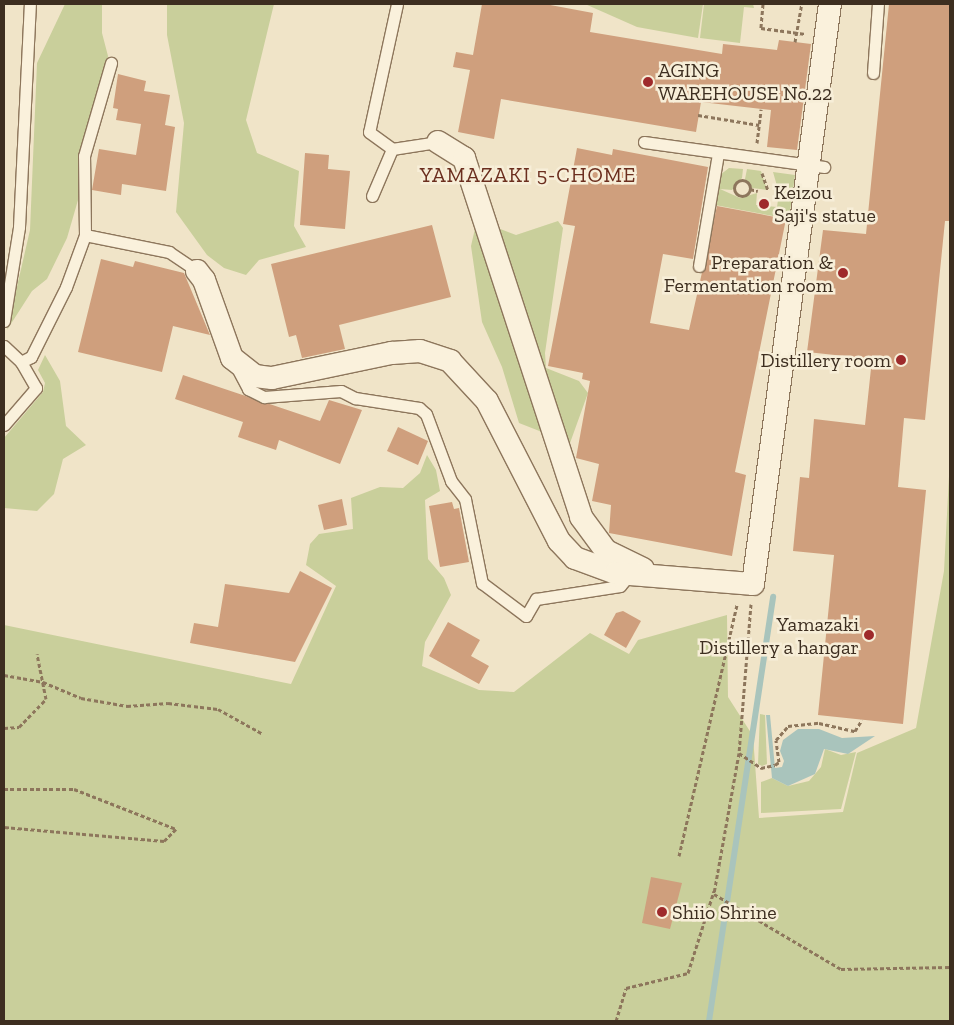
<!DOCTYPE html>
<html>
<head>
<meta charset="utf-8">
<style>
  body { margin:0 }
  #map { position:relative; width:954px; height:1025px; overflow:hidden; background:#f0e4c8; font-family:"Zilla Slab",serif }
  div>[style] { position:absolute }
  .green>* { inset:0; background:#c9cf9b }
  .water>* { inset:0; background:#a9c4bc }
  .stream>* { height:6px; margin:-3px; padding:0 3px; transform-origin:3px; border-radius:3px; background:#a9c4bc }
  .building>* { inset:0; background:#cf9f7d }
  .path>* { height:3px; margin-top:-1.5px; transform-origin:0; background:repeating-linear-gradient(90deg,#8d765c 0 4px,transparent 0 6.5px) }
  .path>.ring { margin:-1.5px; padding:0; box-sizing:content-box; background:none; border:3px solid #8d765c; border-radius:50% }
  .roads { filter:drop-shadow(1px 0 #8d765c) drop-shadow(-1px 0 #8d765c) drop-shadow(0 1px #8d765c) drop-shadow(0 -1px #8d765c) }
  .lane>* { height:11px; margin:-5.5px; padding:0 5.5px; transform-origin:5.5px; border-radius:5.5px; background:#faf1dc }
  .street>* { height:22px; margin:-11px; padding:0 11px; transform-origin:11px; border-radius:11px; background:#faf1dc }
  .dots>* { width:14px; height:14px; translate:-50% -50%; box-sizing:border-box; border:2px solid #f7eed8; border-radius:50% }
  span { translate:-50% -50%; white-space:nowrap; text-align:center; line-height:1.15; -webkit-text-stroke:5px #f7eed8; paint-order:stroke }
  .poi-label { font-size:20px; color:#3d2e20 }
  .left { translate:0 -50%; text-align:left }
  .right { translate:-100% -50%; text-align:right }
  .neighbourhood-label { font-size:21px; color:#6b2e1e; letter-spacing:1px }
  .frame { position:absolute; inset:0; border:5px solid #3d2e20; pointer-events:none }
</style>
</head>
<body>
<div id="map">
  <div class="green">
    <div style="clip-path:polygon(65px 4px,102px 4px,102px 33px,108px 56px,94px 145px,67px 238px,47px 279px,32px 291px,7px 330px,30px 230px,37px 63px)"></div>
    <div style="clip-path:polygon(167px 4px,274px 4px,246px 120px,257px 153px,299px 171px,294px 226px,306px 247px,259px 260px,246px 275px,224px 268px,207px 255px,176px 212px,184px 123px,167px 35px)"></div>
    <div style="clip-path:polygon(585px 4px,703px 4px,698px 38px,637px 27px)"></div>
    <div style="clip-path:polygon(704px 4px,753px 4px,754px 8px,744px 7px,740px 43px,700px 38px)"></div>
    <div style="clip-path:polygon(729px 168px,743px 169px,742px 178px,732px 190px,720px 189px,740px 198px,757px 193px,756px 205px,777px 207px,779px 193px,773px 172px,795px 175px,789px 219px,715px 205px,720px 175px)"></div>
    <div style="clip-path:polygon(747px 169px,761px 171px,767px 190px,752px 188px,745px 179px)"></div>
    <div style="clip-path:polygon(477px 220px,516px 235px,558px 221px,563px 228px,545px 353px,546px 368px,579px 381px,588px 393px,570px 443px,519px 423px,502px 367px,482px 322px,471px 246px)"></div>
    <div style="clip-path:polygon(45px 355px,60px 381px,66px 426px,86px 445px,63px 459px,54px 494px,37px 511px,4px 508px,4px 438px,43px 392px,45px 383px,38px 370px)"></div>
    <div style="clip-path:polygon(427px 455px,436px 470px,440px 491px,425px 500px,428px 559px,444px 578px,451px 595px,425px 642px,422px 666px,479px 690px,514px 692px,590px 633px,629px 654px,638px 640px,727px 615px,728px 697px,753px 736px,759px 818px,843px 812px,857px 753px,916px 728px,944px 571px,950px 457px,950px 1021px,4px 1021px,4px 625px,291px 684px,336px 586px,306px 565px,310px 544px,319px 534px,353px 529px,351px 498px,380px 487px,403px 488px,420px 473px)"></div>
    <div style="clip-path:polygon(760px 714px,765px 715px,767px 764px,762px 766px,758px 764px)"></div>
    <div style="clip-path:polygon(825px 749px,841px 755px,856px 752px,841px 809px,761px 813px,761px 782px,772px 778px,788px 786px,809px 781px,821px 767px)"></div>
  </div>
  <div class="water">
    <div style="clip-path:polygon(766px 715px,770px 715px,775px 768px,782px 767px,784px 761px,780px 751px,783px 740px,798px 729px,819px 729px,842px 738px,875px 736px,848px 754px,824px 749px,815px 774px,788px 786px,772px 778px)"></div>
  </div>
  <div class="stream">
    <div style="left:709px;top:1021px;width:429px;rotate:-81.4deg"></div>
  </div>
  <div class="building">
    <div style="clip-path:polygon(482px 4px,545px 4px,593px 13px,590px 32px,722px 54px,723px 44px,777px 50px,779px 40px,811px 44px,797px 150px,767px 147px,771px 110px,701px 102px,696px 132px,501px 99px,494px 139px,458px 132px,470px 70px,453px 67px,456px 52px,473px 55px)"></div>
    <div style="clip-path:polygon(889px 4px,950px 4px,950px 221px,945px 221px,925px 420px,904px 418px,898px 487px,926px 490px,903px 724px,818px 715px,834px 555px,793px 551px,800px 477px,809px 478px,814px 419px,865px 425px,872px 359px,807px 352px,823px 230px,866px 234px)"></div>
    <div style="clip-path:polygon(118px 74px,146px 81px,144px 91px,170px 95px,165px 125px,175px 127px,166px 191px,122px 184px,121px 195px,92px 190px,99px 149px,136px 155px,141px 124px,116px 120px,118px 109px,113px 108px)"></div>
    <div style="clip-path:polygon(577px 148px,612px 155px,613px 149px,708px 167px,693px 259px,663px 254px,650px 323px,689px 330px,717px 206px,786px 219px,735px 472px,746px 475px,732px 556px,609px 533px,611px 505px,592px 501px,599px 464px,576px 458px,590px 381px,582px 379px,583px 373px,548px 366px,575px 226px,563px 224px)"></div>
    <div style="clip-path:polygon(305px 153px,329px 155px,328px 169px,350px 171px,345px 229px,300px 225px)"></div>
    <div style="clip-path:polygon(432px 225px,451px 297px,339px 325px,345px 349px,302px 358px,296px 335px,289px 337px,271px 264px)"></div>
    <div style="clip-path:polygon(101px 259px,133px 267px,135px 261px,184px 273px,210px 335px,173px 326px,162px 372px,78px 352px)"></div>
    <div style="clip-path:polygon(183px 375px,320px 421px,329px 400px,362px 410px,340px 464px,279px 440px,276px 450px,238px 437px,243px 422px,175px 399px)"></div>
    <div style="clip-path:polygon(398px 427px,428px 441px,418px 465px,387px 451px)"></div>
    <div style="clip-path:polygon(342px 499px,347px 525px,324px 530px,318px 505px)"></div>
    <div style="clip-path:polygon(452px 502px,454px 509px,459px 508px,469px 562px,440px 567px,429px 506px)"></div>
    <div style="clip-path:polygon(300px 571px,332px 588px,295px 662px,190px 643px,194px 623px,218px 627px,225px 584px,289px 593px)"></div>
    <div style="clip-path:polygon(623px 611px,641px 621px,626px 648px,604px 635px,616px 613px)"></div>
    <div style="clip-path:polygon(448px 622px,480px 640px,471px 656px,489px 666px,479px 684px,429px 656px)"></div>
    <div style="clip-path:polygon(651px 877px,682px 883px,670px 929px,642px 923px)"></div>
  </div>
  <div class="path">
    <div style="left:763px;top:4px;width:24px;rotate:95deg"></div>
    <div style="left:761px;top:28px;width:45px;rotate:7.6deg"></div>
    <div style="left:795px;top:42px;width:39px;rotate:-80deg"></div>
    <div style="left:698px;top:115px;width:62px;rotate:9.3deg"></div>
    <div style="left:757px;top:143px;width:34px;rotate:-83deg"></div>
    <div style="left:762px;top:173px;width:18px;rotate:71deg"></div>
    <div class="ring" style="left:734px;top:180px;width:13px;height:13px"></div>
    <div style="left:750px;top:189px;width:8px;rotate:14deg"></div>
    <div style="left:751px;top:604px;width:149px;rotate:94.6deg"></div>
    <div style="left:739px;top:753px;width:143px;rotate:100.1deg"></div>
    <div style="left:714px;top:894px;width:147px;rotate:30.6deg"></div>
    <div style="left:841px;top:969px;width:109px;rotate:-1.1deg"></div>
    <div style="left:4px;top:675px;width:40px;rotate:10deg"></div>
    <div style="left:43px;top:682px;width:41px;rotate:22.8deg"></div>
    <div style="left:81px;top:698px;width:47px;rotate:9.9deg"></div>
    <div style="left:127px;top:706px;width:41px;rotate:-4.2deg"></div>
    <div style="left:168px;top:703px;width:50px;rotate:6.8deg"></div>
    <div style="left:218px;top:709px;width:51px;rotate:29.1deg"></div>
    <div style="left:4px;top:728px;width:15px;rotate:-4deg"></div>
    <div style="left:19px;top:727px;width:39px;rotate:-46deg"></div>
    <div style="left:46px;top:699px;width:46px;rotate:-101.3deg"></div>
    <div style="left:739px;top:753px;width:27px;rotate:34deg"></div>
    <div style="left:761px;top:768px;width:14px;rotate:-12deg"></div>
    <div style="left:775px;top:765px;width:5px;rotate:-37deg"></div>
    <div style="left:779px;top:762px;width:22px;rotate:-98deg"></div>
    <div style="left:776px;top:740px;width:18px;rotate:-49deg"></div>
    <div style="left:788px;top:726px;width:31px;rotate:-6deg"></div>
    <div style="left:819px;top:723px;width:37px;rotate:13deg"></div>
    <div style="left:855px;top:731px;width:13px;rotate:-58deg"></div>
    <div style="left:4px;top:789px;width:70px"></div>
    <div style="left:74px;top:789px;width:110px;rotate:21.4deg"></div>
    <div style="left:176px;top:829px;width:17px;rotate:135deg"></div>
    <div style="left:164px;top:841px;width:161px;rotate:-175deg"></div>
    <div style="left:679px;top:856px;width:259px;rotate:-77deg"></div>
    <div style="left:616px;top:1021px;width:34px;rotate:-73deg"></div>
    <div style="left:626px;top:988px;width:64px;rotate:-13.6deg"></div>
    <div style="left:688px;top:973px;width:86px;rotate:-72.4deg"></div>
  </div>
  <div class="roads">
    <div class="lane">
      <div style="left:397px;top:4px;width:131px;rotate:102.3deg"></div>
      <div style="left:369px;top:132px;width:29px;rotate:36deg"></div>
      <div style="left:392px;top:149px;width:47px;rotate:-8.7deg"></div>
      <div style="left:873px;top:73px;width:69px;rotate:-85.9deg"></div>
      <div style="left:644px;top:142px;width:182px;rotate:7.9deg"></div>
      <div style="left:372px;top:196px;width:51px;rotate:-66.9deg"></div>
      <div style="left:85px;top:235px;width:86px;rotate:11.4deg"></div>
      <div style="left:169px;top:252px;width:34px;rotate:34deg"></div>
      <div style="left:699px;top:266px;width:114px;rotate:-80.4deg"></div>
      <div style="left:4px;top:321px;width:95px;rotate:-80.9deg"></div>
      <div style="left:19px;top:227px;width:223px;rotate:-87.2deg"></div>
      <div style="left:4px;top:346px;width:23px;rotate:43deg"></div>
      <div style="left:21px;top:362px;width:11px;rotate:-27deg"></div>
      <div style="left:31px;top:357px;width:78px;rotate:-63.4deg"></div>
      <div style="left:66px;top:287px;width:55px;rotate:-69.9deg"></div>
      <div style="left:85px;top:235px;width:79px;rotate:-90.7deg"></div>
      <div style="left:84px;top:156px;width:97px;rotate:-73.8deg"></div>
      <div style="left:237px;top:368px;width:24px;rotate:62deg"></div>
      <div style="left:248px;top:389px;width:18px;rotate:27deg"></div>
      <div style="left:264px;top:397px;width:77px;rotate:-4.5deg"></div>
      <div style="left:341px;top:391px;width:16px;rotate:27deg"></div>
      <div style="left:355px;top:398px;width:65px;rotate:8.9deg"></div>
      <div style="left:419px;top:408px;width:9px;rotate:41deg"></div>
      <div style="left:426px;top:414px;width:72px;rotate:69.5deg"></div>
      <div style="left:451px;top:481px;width:23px;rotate:52deg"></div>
      <div style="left:465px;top:499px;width:86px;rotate:78.6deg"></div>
      <div style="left:482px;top:583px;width:55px;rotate:36.9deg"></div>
      <div style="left:526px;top:616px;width:20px;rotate:-60deg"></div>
      <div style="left:536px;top:599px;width:85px;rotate:-8.8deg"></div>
      <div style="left:620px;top:586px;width:16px;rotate:-50deg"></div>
      <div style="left:4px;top:425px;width:49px;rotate:-49.1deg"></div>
      <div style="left:36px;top:388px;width:30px;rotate:-120deg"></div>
    </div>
    <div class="street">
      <div style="left:438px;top:142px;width:31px;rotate:32deg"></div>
      <div style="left:464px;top:158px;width:378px;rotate:71.9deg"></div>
      <div style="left:581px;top:517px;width:42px;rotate:53.7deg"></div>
      <div style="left:606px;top:551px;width:41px;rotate:25.9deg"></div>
      <div style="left:197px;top:271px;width:11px;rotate:52deg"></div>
      <div style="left:204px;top:280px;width:83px;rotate:70.3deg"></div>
      <div style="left:232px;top:358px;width:29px;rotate:38deg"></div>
      <div style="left:255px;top:376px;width:17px;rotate:7deg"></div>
      <div style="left:272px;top:378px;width:123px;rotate:-11.8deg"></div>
      <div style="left:392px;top:353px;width:28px;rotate:-4deg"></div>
      <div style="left:420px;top:351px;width:32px;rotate:18deg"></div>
      <div style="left:450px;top:361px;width:54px;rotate:47.2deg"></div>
      <div style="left:487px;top:401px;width:157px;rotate:62.8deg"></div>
      <div style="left:559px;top:541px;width:23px;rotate:47deg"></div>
      <div style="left:575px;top:558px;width:44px;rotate:20.1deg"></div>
      <div style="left:616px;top:573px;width:137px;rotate:4.6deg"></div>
      <div style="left:753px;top:584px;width:585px;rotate:-82.44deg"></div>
    </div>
  </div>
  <div class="dots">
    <div style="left:648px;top:82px;background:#9e2a2b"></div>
    <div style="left:764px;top:204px;background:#9e2a2b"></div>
    <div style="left:843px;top:273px;background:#9e2a2b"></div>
    <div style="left:901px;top:360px;background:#9e2a2b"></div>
    <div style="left:869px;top:635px;background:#9e2a2b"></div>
    <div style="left:662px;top:912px;background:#9e2a2b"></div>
  </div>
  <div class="poi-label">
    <span class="left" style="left:658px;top:82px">AGING<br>WAREHOUSE No.22</span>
    <span class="left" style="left:774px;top:204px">Keizou<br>Saji's statue</span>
    <span class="right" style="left:833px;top:274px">Preparation &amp;<br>Fermentation room</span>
    <span class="right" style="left:891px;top:360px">Distillery room</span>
    <span class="right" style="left:859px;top:636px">Yamazaki<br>Distillery a hangar</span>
    <span class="left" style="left:672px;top:912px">Shiio Shrine</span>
  </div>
  <div class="neighbourhood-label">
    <span style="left:528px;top:175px">YAMAZAKI 5-CHOME</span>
  </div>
  <div class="frame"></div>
</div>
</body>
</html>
